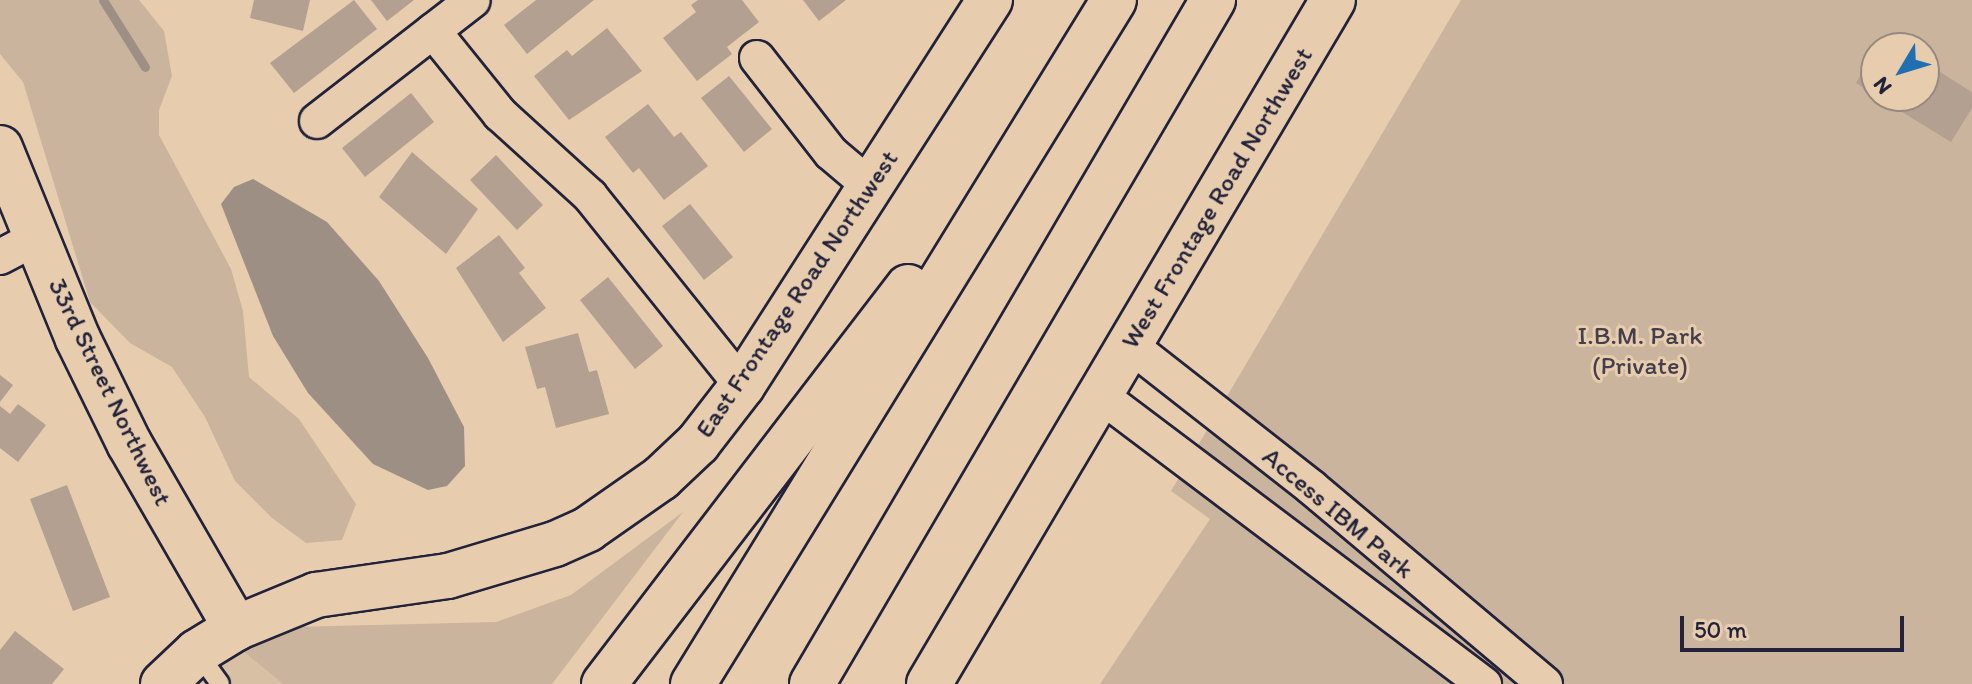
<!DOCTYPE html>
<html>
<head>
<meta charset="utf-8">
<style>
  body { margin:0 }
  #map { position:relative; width:1972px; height:684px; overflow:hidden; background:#e7cdae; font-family:Itim,sans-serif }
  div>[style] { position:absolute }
  .built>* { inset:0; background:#d8c0a5 }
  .green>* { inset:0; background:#cab49d }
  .water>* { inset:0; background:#9e8f84 }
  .stream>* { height:9px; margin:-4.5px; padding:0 4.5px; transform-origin:4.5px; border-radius:4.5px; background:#9e8f84 }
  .building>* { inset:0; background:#b4a090 }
  .roads { filter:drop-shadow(2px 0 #22223b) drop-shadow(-2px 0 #22223b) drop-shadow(0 2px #22223b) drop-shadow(0 -2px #22223b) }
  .lane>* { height:18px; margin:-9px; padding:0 9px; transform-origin:9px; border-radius:9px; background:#e7cdae }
  .street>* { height:34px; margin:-17px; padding:0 17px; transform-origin:17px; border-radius:17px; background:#e7cdae }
  .secondary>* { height:44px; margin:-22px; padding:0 22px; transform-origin:22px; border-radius:22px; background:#e7cdae }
  .highway>* { height:44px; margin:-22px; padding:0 22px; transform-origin:22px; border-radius:22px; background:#e7cdae }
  span { translate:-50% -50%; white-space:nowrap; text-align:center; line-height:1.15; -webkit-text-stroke:6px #e7cdae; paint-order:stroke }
  .street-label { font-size:26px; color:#22223b }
  .park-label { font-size:26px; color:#443f4f }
  .north { position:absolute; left:1860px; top:32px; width:80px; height:80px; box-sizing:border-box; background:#e7cdae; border:2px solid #988980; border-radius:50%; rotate:232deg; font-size:22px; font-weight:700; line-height:32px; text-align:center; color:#22223b }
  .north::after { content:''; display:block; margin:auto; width:28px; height:36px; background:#1f6fb2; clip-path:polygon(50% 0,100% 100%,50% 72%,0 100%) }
  .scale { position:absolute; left:1680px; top:616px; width:224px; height:36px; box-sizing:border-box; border:4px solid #22223b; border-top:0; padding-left:10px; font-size:24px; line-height:28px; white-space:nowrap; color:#22223b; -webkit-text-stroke:6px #e7cdae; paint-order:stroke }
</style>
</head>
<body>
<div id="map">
  <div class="built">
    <div style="clip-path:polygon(239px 648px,283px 684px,194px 684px,208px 669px)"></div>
  </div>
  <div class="green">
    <div style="clip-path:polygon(0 0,139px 0,164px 31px,172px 76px,159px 110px,159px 135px,231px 269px,243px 311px,249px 377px,299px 419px,356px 504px,342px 540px,306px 543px,272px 518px,235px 481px,205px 417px,172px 367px,130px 343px,90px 302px,23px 82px,0 54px)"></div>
    <div style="clip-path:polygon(evenodd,1461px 0,1972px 0,1972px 684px,1100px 684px,1210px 519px,1171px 491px,1461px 0,1876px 48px,1924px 48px,1924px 96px,1876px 96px,1876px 48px)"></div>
    <div style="clip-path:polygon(683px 512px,552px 684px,283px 684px,239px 648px,293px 627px,496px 622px,571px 595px)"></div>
  </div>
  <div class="water">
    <div style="clip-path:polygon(253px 179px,327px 222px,379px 281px,428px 358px,464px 427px,465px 466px,447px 486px,428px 490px,373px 464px,308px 393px,273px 336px,221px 204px,234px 187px)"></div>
  </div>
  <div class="stream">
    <div style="left:103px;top:0;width:79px;rotate:57.9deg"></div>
  </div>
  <div class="building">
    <div style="clip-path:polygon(254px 0,310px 0,303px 31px,250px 18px)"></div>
    <div style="clip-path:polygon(354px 0,377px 29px,294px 93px,270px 63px)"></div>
    <div style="clip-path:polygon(371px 0,414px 0,387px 21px)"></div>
    <div style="clip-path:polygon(536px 0,594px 0,527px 54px,504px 25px)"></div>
    <div style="clip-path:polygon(698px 0,742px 0,759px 22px,727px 47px,732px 54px,697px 81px,663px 38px,696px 12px,691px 5px)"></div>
    <div style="clip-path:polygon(803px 0,846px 0,819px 21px)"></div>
    <div style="clip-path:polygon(607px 28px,642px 71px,569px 120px,534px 76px,567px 50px,572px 56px)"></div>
    <div style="clip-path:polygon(1876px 50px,1876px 96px,1856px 83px)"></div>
    <div style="clip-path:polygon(1924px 62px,1972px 92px,1972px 108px,1951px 142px,1876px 96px,1924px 96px)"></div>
    <div style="clip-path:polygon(729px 76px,772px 129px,744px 152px,701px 98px)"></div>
    <div style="clip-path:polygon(411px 93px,434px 122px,365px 177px,342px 148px)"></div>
    <div style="clip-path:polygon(648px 104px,674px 137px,681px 132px,708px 166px,664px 200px,639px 168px,633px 173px,605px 137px)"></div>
    <div style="clip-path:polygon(412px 152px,478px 209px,446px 254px,379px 197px)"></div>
    <div style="clip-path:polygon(496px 155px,543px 205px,517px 230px,470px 180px)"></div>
    <div style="clip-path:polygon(690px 204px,733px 257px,704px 280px,662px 226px)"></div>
    <div style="clip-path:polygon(499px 235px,525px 268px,519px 273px,546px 308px,503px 342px,456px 268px)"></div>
    <div style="clip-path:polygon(608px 277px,663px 346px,635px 369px,580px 300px)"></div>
    <div style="clip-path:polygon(578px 333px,589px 372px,597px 370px,609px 414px,556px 428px,545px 387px,537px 389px,525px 347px)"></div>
    <div style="clip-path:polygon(0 375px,13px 385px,0 402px)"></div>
    <div style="clip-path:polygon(18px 404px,46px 425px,18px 462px,0 448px,0 406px,10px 414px)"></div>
    <div style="clip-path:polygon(67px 485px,110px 597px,73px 611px,30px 499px)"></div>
    <div style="clip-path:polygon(15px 631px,64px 669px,52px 684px,0 684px,0 650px)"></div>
  </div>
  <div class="roads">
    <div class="lane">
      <div style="left:197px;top:652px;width:39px;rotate:54deg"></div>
    </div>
    <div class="street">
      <div style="left:433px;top:31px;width:107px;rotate:51.1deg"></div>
      <div style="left:500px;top:114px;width:122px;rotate:42.3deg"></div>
      <div style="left:590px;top:196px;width:243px;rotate:51.3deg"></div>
      <div style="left:757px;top:58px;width:120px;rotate:52.1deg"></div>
      <div style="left:831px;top:153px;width:51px;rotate:40.2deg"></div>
      <div style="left:317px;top:121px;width:197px;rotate:-37.8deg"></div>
      <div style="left:0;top:257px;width:41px;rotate:-27.8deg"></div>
      <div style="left:1130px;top:345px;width:230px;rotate:38.1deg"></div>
      <div style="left:1311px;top:487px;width:306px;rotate:40.1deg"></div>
      <div style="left:1100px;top:395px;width:481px;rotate:37deg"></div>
    </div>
    <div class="secondary">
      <div style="left:0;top:148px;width:206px;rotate:67.8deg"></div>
      <div style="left:78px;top:339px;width:116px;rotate:63.9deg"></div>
      <div style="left:129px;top:443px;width:214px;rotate:60deg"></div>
      <div style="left:163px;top:684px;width:47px;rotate:-43.3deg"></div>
      <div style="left:197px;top:652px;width:46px;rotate:-31.6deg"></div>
      <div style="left:236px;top:628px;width:87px;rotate:-22.4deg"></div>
      <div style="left:316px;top:595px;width:133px;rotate:-8.2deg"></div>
      <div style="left:448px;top:576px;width:112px;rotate:-16.7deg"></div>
      <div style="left:555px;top:544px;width:36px;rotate:-24deg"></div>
      <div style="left:588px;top:529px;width:89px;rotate:-34.9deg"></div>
      <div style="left:661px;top:478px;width:51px;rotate:-43.4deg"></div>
      <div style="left:698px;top:443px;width:72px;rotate:-52.3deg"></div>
      <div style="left:742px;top:386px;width:459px;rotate:-57.3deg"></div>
      <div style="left:929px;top:684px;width:794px;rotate:-59.43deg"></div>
    </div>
    <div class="highway">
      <div style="left:604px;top:684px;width:500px;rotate:-52.56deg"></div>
      <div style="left:693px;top:684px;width:803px;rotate:-58.39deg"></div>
      <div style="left:812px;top:684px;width:793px;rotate:-59.62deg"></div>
    </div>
  </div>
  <div class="street-label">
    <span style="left:1217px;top:198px;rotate:-59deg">West Frontage Road Northwest</span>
    <span style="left:797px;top:294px;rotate:-56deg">East Frontage Road Northwest</span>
    <span style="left:110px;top:392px;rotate:64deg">33rd Street Northwest</span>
    <span style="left:1338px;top:513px;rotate:40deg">Access IBM Park</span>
  </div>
  <div class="park-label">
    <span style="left:1640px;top:351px">I.B.M. Park<br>(Private)</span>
  </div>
  <div class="north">N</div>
  <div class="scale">50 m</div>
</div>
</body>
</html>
